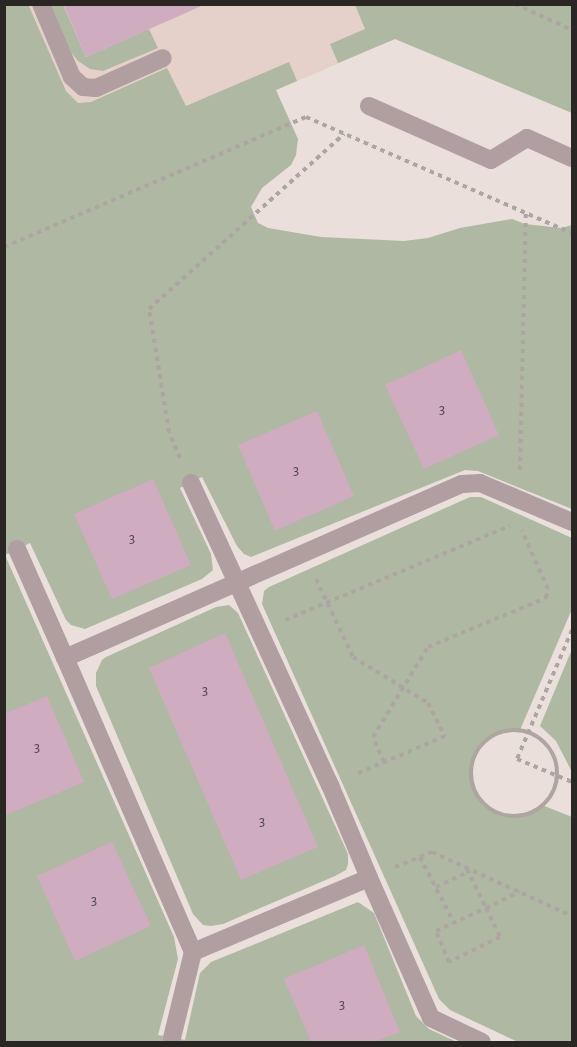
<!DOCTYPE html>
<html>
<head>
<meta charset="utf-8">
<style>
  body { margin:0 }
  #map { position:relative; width:577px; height:1047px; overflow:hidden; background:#eadfdb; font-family:"Alegreya Sans",sans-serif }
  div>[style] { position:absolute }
  .built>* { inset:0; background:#e5d1ca }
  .green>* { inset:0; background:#aeb8a2 }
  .building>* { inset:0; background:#d0acc0 }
  .path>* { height:4px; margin-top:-2px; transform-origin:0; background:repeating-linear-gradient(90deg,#ada5a1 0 4.5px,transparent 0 9px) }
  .path>.ring { margin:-2px; padding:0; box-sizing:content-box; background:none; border:4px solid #ada5a1; border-radius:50% }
  .minor>* { height:18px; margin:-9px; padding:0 9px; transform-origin:9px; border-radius:9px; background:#b19ea0 }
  span { translate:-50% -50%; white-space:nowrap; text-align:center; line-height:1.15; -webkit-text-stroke:6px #eadfdb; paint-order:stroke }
  .number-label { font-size:15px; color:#54484b }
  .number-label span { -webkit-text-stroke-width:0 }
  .frame { position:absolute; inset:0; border:6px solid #2a2624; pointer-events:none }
</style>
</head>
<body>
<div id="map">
  <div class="built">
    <div style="clip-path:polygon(4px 5px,572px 5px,572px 113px,395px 39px,56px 185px)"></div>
  </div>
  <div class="green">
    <div style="clip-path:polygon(28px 4px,66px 91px,78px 103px,91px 102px,167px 68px,186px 106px,289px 62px,297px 81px,276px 90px,298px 139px,296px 155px,291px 165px,262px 188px,251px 207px,258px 223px,268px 228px,321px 237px,404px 241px,428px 238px,460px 228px,512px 219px,525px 224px,561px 228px,572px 225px,572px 509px,478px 471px,465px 470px,251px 557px,244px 554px,237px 546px,202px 477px,180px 488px,211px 554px,213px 570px,202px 579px,85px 629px,71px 625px,66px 620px,30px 543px,5px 555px,174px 937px,178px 959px,158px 1035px,185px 1040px,200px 973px,211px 962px,358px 902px,374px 913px,416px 1016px,429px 1029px,457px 1042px,5px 1042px,4px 5px)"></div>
    <div style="clip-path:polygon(51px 5px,63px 5px,86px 57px,149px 29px,158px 48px,103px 71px,90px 69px,78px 61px,71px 52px)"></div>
    <div style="clip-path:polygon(355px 5px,572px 5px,572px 113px,395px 39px,338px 63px,330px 44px,365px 29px)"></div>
    <div style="clip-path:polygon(470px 497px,481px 497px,572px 538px,572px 609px,520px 730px,511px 730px,490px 736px,475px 753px,471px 767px,472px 782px,477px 796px,487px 807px,500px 814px,515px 816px,529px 813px,542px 805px,572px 817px,572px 1042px,518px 1042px,450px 1010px,439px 999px,262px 604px,264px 591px,269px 587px)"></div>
    <div style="clip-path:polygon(229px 605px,238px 613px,348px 854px,348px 864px,346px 870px,335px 876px,223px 924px,211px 926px,203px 925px,193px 914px,96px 686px,96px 673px,102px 660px,106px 657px,216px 607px)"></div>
    <div style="clip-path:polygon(572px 649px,572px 772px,556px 741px,540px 726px)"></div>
  </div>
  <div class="building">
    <div style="clip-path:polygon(63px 4px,206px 4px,86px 57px)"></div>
    <div style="clip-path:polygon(461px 350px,499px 435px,424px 469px,385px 385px)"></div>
    <div style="clip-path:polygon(317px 411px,354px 496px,275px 531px,238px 445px)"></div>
    <div style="clip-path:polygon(153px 479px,191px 565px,112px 599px,74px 514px)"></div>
    <div style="clip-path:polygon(225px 633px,318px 847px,241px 880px,149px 668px)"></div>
    <div style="clip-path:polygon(47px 696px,84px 782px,4px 816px,4px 714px)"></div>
    <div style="clip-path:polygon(112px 842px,151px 926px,75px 961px,37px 876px)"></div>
    <div style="clip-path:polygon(364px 945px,400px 1032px,374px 1042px,311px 1042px,284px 979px)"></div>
  </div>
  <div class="path">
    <div style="left:515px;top:4px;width:63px;rotate:24.5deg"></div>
    <div style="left:4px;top:247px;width:329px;rotate:-23.3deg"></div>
    <div style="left:306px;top:117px;width:290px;rotate:23.6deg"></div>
    <div style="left:180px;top:458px;width:28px;rotate:-113deg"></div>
    <div style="left:169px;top:432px;width:125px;rotate:-99.2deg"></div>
    <div style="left:149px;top:309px;width:262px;rotate:-41.9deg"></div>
    <div style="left:520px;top:470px;width:257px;rotate:-88.7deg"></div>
    <div style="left:316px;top:579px;width:86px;rotate:64.6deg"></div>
    <div style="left:353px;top:657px;width:88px;rotate:31.5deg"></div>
    <div style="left:428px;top:703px;width:37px;rotate:63deg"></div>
    <div style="left:445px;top:736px;width:99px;rotate:156.8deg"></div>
    <div style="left:285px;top:620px;width:244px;rotate:-22.7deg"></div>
    <div style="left:572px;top:630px;width:140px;rotate:113.1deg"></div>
    <div style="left:517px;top:759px;width:60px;rotate:22.7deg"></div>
    <div class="ring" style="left:471px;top:730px;width:82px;height:82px"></div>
    <div style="left:384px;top:762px;width:27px;rotate:-114deg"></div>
    <div style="left:373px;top:737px;width:105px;rotate:-58.6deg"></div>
    <div style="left:428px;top:647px;width:128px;rotate:-22.6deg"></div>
    <div style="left:546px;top:598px;width:9px;rotate:-77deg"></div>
    <div style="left:548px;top:589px;width:64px;rotate:-114.1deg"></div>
    <div style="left:420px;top:857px;width:74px;rotate:62.7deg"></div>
    <div style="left:395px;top:867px;width:40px;rotate:-22deg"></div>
    <div style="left:432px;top:852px;width:154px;rotate:24.6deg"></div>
    <div style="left:467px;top:869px;width:43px;rotate:64deg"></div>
    <div style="left:486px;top:908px;width:32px;rotate:64deg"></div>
    <div style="left:500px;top:937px;width:57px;rotate:153.9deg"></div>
    <div style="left:449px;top:962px;width:34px;rotate:-113deg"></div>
    <div style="left:436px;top:931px;width:55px;rotate:-24.7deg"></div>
    <div style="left:486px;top:908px;width:37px;rotate:-26deg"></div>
    <div style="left:436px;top:887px;width:35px;rotate:-25deg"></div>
  </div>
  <div class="minor">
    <div style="left:41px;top:4px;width:79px;rotate:67deg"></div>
    <div style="left:72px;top:77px;width:15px;rotate:42deg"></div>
    <div style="left:83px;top:87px;width:13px;rotate:4deg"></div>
    <div style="left:96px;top:88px;width:73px;rotate:-24.1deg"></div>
    <div style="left:369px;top:106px;width:133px;rotate:23.9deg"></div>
    <div style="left:491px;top:160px;width:42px;rotate:-31.4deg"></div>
    <div style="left:527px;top:138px;width:49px;rotate:24deg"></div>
    <div style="left:191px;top:483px;width:332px;rotate:65.3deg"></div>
    <div style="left:330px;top:785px;width:101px;rotate:67.2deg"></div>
    <div style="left:369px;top:878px;width:191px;rotate:157.2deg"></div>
    <div style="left:17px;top:549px;width:119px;rotate:66.2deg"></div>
    <div style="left:369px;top:878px;width:153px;rotate:66.1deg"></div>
    <div style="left:431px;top:1018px;width:56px;rotate:25.2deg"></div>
    <div style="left:172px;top:1038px;width:89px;rotate:-76.3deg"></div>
    <div style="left:193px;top:952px;width:321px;rotate:-113.5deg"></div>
    <div style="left:65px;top:658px;width:433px;rotate:-23.7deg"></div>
    <div style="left:462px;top:484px;width:18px;rotate:-3deg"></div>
    <div style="left:480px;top:483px;width:100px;rotate:23deg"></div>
  </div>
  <div class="number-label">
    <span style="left:442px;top:410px">3</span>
    <span style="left:296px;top:471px">3</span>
    <span style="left:132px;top:539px">3</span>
    <span style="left:205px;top:691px">3</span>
    <span style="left:37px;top:748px">3</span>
    <span style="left:262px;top:822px">3</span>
    <span style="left:94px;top:901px">3</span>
    <span style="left:342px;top:1005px">3</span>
  </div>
  <div class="frame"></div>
</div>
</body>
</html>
